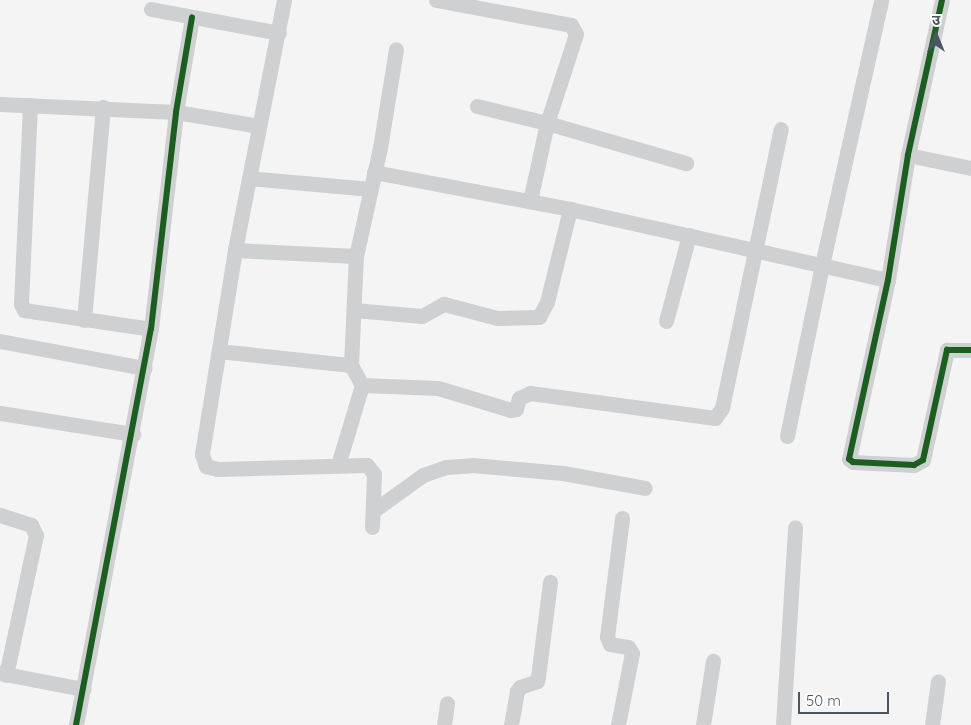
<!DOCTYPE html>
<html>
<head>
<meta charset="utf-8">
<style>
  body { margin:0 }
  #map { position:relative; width:971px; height:725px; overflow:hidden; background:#f4f4f4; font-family:Quicksand,"Noto Sans Devanagari",sans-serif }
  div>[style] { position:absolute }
  .minor>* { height:15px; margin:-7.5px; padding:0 7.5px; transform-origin:7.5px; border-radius:7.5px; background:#ced0d2 }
  .cycleway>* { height:6px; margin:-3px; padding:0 3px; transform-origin:3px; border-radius:3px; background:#1b5e20 }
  span { translate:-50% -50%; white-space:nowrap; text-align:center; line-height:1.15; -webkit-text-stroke:4px #fff; paint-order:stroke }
  .north { position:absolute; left:911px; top:10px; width:50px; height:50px; -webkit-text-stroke:4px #fff; paint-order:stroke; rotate:0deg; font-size:14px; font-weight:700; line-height:20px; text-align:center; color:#4a5661 }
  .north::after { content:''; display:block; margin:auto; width:18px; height:22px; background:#4a5661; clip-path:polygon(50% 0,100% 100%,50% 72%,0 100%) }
  .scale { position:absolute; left:798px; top:692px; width:91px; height:22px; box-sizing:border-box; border:2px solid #4a5661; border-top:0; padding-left:6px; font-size:15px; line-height:18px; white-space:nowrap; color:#4a5661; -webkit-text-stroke:4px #fff; paint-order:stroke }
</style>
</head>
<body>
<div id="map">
  <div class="minor">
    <div style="left:284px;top:0;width:255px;rotate:101.1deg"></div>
    <div style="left:235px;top:250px;width:207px;rotate:99.2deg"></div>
    <div style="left:202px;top:454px;width:13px;rotate:72deg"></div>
    <div style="left:206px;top:466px;width:11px;rotate:15deg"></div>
    <div style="left:217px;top:469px;width:150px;rotate:-1.5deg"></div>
    <div style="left:367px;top:465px;width:11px;rotate:52deg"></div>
    <div style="left:374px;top:474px;width:53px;rotate:92.2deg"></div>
    <div style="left:436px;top:0;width:137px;rotate:10.5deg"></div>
    <div style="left:571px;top:25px;width:10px;rotate:61deg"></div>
    <div style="left:576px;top:34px;width:94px;rotate:108deg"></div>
    <div style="left:547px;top:123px;width:145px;rotate:16.1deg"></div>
    <div style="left:942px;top:0;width:159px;rotate:102.4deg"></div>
    <div style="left:908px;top:155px;width:127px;rotate:99.1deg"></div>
    <div style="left:888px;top:280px;width:183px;rotate:102.3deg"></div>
    <div style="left:849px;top:459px;width:5px;rotate:37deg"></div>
    <div style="left:853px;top:462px;width:61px;rotate:2.8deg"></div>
    <div style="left:914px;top:465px;width:10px;rotate:-29deg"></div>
    <div style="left:923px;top:460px;width:113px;rotate:-77.7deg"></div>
    <div style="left:947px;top:350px;width:24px"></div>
    <div style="left:151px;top:9px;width:130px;rotate:10.6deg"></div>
    <div style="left:0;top:104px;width:176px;rotate:2.6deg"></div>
    <div style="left:176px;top:112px;width:84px;rotate:9.6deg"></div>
    <div style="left:30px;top:105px;width:199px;rotate:92.6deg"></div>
    <div style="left:21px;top:304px;width:7px;rotate:63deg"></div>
    <div style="left:24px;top:310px;width:128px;rotate:8.5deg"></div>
    <div style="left:477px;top:106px;width:72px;rotate:13.7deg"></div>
    <div style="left:547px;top:123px;width:80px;rotate:102.3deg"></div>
    <div style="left:908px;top:155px;width:64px;rotate:11.7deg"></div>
    <div style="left:374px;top:172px;width:199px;rotate:10.7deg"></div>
    <div style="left:570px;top:209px;width:326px;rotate:12.6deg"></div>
    <div style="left:249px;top:178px;width:122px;rotate:5.2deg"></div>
    <div style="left:235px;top:250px;width:121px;rotate:2.8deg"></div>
    <div style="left:354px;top:310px;width:68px;rotate:5deg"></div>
    <div style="left:422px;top:316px;width:25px;rotate:-29deg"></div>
    <div style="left:444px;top:304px;width:55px;rotate:14.8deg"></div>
    <div style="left:497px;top:318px;width:42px;rotate:-1.4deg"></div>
    <div style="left:539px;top:317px;width:17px;rotate:-62deg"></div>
    <div style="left:547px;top:302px;width:96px;rotate:-76.1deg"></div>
    <div style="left:84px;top:320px;width:214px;rotate:-84.9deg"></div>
    <div style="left:666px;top:321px;width:89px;rotate:-75deg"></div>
    <div style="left:0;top:341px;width:147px;rotate:10.6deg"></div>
    <div style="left:219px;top:351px;width:133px;rotate:6.1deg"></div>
    <div style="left:362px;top:385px;width:76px;rotate:2.3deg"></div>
    <div style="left:438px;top:388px;width:76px;rotate:16.8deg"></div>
    <div style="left:511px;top:410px;width:5px;rotate:-11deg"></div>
    <div style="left:516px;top:409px;width:11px;rotate:-75deg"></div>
    <div style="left:519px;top:398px;width:12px;rotate:-24deg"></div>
    <div style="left:530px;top:393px;width:187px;rotate:7.7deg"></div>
    <div style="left:715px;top:418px;width:12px;rotate:-55deg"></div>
    <div style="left:722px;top:408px;width:285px;rotate:-78.1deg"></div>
    <div style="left:0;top:413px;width:135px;rotate:9deg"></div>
    <div style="left:787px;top:436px;width:175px;rotate:-78.4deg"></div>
    <div style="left:822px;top:265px;width:271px;rotate:-77.4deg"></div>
    <div style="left:338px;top:465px;width:84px;rotate:-73.3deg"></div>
    <div style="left:362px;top:385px;width:23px;rotate:-119deg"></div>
    <div style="left:351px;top:365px;width:109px;rotate:-87.4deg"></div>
    <div style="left:356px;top:256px;width:111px;rotate:-77.5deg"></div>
    <div style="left:380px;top:148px;width:100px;rotate:-80.8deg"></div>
    <div style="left:373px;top:511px;width:62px;rotate:-35.8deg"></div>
    <div style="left:423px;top:475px;width:24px;rotate:-19deg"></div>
    <div style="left:446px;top:467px;width:26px;rotate:-4deg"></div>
    <div style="left:472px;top:465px;width:91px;rotate:5deg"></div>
    <div style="left:563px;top:473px;width:83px;rotate:10.4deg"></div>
    <div style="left:0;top:515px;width:33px;rotate:18deg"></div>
    <div style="left:31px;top:525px;width:11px;rotate:63deg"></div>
    <div style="left:36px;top:535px;width:143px;rotate:102.1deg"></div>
    <div style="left:0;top:673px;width:85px;rotate:10.9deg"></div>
    <div style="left:76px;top:725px;width:403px;rotate:-79.3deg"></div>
    <div style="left:151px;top:329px;width:218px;rotate:-83.4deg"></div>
    <div style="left:176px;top:112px;width:96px;rotate:-80.4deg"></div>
    <div style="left:444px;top:725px;width:22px;rotate:-82deg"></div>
    <div style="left:511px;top:725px;width:35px;rotate:-80deg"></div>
    <div style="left:517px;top:691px;width:5px;rotate:-53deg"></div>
    <div style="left:520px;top:687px;width:18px;rotate:-19deg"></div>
    <div style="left:537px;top:681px;width:4px;rotate:-76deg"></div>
    <div style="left:538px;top:677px;width:96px;rotate:-82.8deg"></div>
    <div style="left:618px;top:725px;width:73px;rotate:-79deg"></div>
    <div style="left:632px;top:653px;width:7px;rotate:-124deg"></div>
    <div style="left:628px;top:647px;width:18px;rotate:-171deg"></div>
    <div style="left:610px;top:644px;width:8px;rotate:-113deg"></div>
    <div style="left:607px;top:637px;width:120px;rotate:-82.8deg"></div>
    <div style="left:703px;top:725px;width:65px;rotate:-81.1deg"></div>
    <div style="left:783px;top:725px;width:198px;rotate:-86.5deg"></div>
    <div style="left:932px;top:725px;width:44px;rotate:-82.2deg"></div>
  </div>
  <div class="cycleway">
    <div style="left:942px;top:0;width:159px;rotate:102.4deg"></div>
    <div style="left:908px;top:155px;width:127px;rotate:99.1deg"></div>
    <div style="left:888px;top:280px;width:183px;rotate:102.3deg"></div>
    <div style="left:849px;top:459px;width:5px;rotate:37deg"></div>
    <div style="left:853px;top:462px;width:61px;rotate:2.8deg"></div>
    <div style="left:914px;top:465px;width:10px;rotate:-29deg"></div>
    <div style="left:923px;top:460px;width:113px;rotate:-77.7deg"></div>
    <div style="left:947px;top:350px;width:24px"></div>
    <div style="left:76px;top:725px;width:403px;rotate:-79.3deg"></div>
    <div style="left:151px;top:329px;width:218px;rotate:-83.4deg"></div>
    <div style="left:176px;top:112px;width:96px;rotate:-80.4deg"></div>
  </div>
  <div class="north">उ</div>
  <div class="scale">50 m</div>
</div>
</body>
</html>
